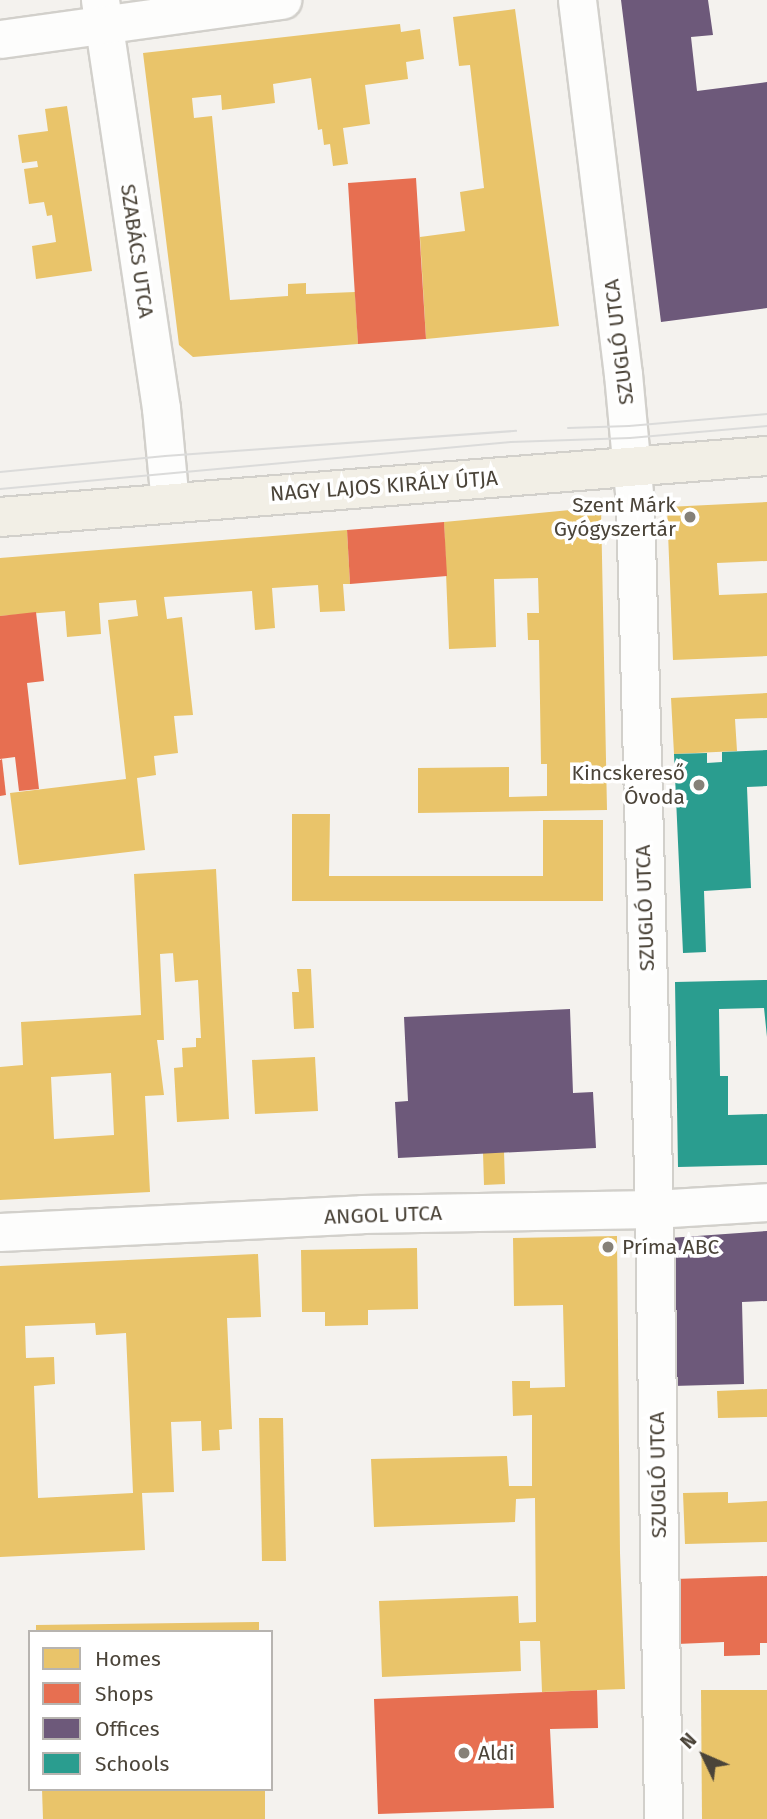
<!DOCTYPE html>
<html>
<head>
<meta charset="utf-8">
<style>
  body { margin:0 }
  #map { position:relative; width:767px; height:1819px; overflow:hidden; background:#f4f2ee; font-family:"Fira Sans",sans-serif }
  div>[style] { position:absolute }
  .homes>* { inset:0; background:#e9c46a }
  .shops>* { inset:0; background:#e76f51 }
  .offices>* { inset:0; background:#6d597a }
  .schools>* { inset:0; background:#2a9d8f }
  .roads { filter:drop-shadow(2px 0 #d2d0cb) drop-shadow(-2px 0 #d2d0cb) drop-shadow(0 2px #d2d0cb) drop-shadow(0 -2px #d2d0cb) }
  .minor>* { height:37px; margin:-18.5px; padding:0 18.5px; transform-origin:18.5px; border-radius:18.5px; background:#fdfdfc }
  .major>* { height:38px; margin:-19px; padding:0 19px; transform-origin:19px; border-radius:19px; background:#f2efe6 }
  .tram>* { height:2px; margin:-1px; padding:0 1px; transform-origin:1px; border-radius:1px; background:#dbdbda }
  .dots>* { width:19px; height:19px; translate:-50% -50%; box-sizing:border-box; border:4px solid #fff; border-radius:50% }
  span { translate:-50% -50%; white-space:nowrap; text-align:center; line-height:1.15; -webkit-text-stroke:7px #fff; paint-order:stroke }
  .street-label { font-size:21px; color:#4b4439 }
  .poi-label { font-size:21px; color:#4b4439 }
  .right { translate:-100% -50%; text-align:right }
  .left { translate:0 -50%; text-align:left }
  .legend { position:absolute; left:28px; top:1630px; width:245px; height:161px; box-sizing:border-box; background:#fff; border:2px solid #b7b4b0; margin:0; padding:9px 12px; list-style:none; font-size:21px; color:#4b4439 }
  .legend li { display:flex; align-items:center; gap:14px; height:35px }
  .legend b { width:35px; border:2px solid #b7b4b0 }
  .north { position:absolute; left:669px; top:1721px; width:70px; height:70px; -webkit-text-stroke:5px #fff; paint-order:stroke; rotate:314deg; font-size:19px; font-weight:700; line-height:28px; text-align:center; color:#4b4439 }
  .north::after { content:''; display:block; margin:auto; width:24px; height:32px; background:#4b4439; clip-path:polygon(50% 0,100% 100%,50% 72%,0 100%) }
</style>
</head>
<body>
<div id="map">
  <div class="homes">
    <div style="clip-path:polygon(515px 9px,559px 326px,426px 339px,420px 237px,465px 231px,460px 192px,484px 188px,470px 65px,459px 66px,453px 17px)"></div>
    <div style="clip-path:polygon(400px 24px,401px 32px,420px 29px,424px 59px,406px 62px,408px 79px,365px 85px,370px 124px,343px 128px,348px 164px,333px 166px,330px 144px,324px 145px,322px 129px,318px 130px,311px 78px,273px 84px,275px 103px,222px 110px,221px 95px,192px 98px,194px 118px,212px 116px,230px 300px,288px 296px,288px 284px,306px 283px,306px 294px,355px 292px,358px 344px,193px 357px,179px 345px,143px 53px)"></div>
    <div style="clip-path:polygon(67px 106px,92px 271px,36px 279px,32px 246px,56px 242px,52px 215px,47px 216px,44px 202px,29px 204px,24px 169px,38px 167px,37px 161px,22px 163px,18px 135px,48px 131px,45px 109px)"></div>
    <div style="clip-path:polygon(767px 502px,767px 561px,717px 563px,719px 595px,767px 593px,767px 656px,673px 660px,667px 507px)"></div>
    <div style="clip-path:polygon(601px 507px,607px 810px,418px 813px,418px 768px,509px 767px,509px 797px,547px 796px,547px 764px,541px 764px,539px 640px,528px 640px,527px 613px,539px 613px,538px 578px,494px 579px,496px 647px,449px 649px,444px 522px)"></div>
    <div style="clip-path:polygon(347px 530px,350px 584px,343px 584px,345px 611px,320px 612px,318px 585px,272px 588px,275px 628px,255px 630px,252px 591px,164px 597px,167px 619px,182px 617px,193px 715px,174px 716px,178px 753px,154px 756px,156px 775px,137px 778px,145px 850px,19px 865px,10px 793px,126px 779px,108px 620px,138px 616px,136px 600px,99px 603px,101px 634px,67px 637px,65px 611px,0 616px,0 558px)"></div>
    <div style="clip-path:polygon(767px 693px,767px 718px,735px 719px,737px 751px,674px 754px,671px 698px)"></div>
    <div style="clip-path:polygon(292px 814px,330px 814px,329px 876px,543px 876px,543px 820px,603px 820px,603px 901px,292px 901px)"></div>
    <div style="clip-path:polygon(evenodd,216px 869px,229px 1119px,177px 1122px,174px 1068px,183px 1067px,182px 1048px,196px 1047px,196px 1038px,201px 1038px,198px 980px,175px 982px,173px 953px,160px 954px,164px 1040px,157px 1040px,164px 1095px,145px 1096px,150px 1192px,0 1200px,0 1067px,23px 1065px,21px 1022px,141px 1015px,134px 874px,216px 869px,111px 1073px,114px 1135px,54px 1139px,51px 1077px,111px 1073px)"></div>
    <div style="clip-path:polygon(297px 969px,311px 969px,314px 1028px,294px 1029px,292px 992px,299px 992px)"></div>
    <div style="clip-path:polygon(315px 1057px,318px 1111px,255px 1114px,252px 1060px)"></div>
    <div style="clip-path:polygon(504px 1152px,505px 1184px,484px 1185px,483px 1153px)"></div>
    <div style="clip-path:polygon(617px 1236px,620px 1553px,625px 1689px,542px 1692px,540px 1641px,520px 1641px,521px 1671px,382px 1677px,379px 1601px,518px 1596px,519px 1623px,536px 1622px,535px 1498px,516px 1499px,515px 1522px,374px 1527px,371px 1459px,507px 1456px,509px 1486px,532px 1486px,532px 1415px,513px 1416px,512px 1381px,530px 1381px,530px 1388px,565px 1387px,563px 1305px,514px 1306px,513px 1238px)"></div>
    <div style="clip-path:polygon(417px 1248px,418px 1309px,368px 1310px,368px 1325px,325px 1326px,325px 1312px,302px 1312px,301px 1250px)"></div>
    <div style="clip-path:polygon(evenodd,258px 1254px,261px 1317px,227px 1318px,232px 1429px,219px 1430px,220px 1450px,202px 1451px,201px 1421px,171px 1422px,174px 1492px,142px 1493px,145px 1550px,0 1557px,0 1266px,258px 1254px,95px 1323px,96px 1335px,126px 1333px,133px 1493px,38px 1498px,34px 1386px,55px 1384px,54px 1357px,26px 1358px,25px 1326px,95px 1323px)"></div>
    <div style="clip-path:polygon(767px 1389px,767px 1417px,718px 1418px,717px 1391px)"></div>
    <div style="clip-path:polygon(259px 1418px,283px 1418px,286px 1561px,262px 1561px)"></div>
    <div style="clip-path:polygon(728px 1492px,728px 1503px,767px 1501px,767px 1542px,685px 1544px,683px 1493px)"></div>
    <div style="clip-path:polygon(259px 1622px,259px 1632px,36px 1632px,36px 1625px)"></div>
    <div style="clip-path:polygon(701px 1690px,767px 1690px,767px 1819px,702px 1819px)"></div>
    <div style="clip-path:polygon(42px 1789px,265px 1789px,265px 1819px,43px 1819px)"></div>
  </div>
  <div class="shops">
    <div style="clip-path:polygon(416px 178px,426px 339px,358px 344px,348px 183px)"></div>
    <div style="clip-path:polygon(444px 522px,447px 576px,350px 584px,347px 530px)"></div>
    <div style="clip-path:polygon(36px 612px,44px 681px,27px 683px,39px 789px,19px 791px,15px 757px,0 759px,0 616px)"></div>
    <div style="clip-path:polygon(2px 759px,6px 795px,0 796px,0 760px)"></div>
    <div style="clip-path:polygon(767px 1576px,767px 1643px,760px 1643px,760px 1655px,724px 1656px,724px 1642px,677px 1644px,675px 1579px)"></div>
    <div style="clip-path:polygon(597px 1690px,598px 1728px,550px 1729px,554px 1808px,378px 1814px,374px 1699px)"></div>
  </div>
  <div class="offices">
    <div style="clip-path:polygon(621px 0,708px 0,713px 35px,691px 37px,697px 91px,767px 82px,767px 308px,661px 322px)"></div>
    <div style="clip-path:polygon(570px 1009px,573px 1093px,593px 1092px,596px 1148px,398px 1158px,395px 1102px,408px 1101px,404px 1017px)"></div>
    <div style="clip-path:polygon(767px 1231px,767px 1301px,742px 1302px,744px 1384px,673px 1386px,669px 1238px)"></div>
  </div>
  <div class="schools">
    <div style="clip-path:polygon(767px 750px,767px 786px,747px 787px,751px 888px,704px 891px,706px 952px,683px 953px,674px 754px,707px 753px,707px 763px,722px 762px,722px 752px)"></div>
    <div style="clip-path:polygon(767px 980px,767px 1037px,764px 1008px,719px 1009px,720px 1076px,728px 1076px,728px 1115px,767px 1114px,767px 1165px,678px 1167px,675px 982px)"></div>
  </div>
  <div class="roads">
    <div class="minor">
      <div style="left:100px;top:0;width:413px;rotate:81.5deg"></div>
      <div style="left:161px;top:408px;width:95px;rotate:84.6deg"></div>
      <div style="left:577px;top:0;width:377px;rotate:83deg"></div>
      <div style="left:623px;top:374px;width:130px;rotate:84.7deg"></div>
      <div style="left:635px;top:503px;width:706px;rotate:88.46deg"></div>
      <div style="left:654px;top:1209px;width:610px;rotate:89.15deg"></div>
      <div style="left:0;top:39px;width:285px;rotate:-7.9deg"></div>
      <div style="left:0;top:1232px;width:362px;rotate:-2.8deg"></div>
      <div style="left:362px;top:1214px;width:292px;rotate:-1deg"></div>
      <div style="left:654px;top:1209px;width:113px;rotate:-3.5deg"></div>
    </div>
    <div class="major">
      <div style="left:0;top:517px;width:769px;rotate:-4.55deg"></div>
    </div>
  </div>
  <div class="tram">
    <div style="left:568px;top:428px;width:61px;rotate:-1.9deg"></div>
    <div style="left:629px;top:426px;width:139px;rotate:-5deg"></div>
    <div style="left:0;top:472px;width:166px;rotate:-5.5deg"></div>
    <div style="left:165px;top:456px;width:352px;rotate:-4.1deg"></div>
    <div style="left:0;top:489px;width:513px;rotate:-5.26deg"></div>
    <div style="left:511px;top:442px;width:119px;rotate:-1.9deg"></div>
    <div style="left:630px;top:438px;width:138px;rotate:-5deg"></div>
  </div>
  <div class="dots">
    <div style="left:690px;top:517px;background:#868178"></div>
    <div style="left:699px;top:785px;background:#868178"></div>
    <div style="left:608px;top:1247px;background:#868178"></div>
    <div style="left:464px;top:1753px;background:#868178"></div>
  </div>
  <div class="street-label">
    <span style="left:137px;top:251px;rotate:82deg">SZABÁCS UTCA</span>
    <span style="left:619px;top:342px;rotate:-97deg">SZUGLÓ UTCA</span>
    <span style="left:384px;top:486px;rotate:-4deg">NAGY LAJOS KIRÁLY ÚTJA</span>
    <span style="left:645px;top:908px;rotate:-92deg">SZUGLÓ UTCA</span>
    <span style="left:383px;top:1215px;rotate:-2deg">ANGOL UTCA</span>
    <span style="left:658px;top:1475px;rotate:-91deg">SZUGLÓ UTCA</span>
  </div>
  <div class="poi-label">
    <span class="right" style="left:676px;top:517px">Szent Márk<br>Gyógyszertár</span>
    <span class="right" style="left:685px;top:785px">Kincskereső<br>Óvoda</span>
    <span class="left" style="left:622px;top:1247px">Príma ABC</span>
    <span class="left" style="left:478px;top:1753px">Aldi</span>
  </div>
  <ul class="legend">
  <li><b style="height:19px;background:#e9c46a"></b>Homes</li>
  <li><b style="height:19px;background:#e76f51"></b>Shops</li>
  <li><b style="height:19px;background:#6d597a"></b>Offices</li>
  <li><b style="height:19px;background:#2a9d8f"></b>Schools</li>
  </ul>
  <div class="north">N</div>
</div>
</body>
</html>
